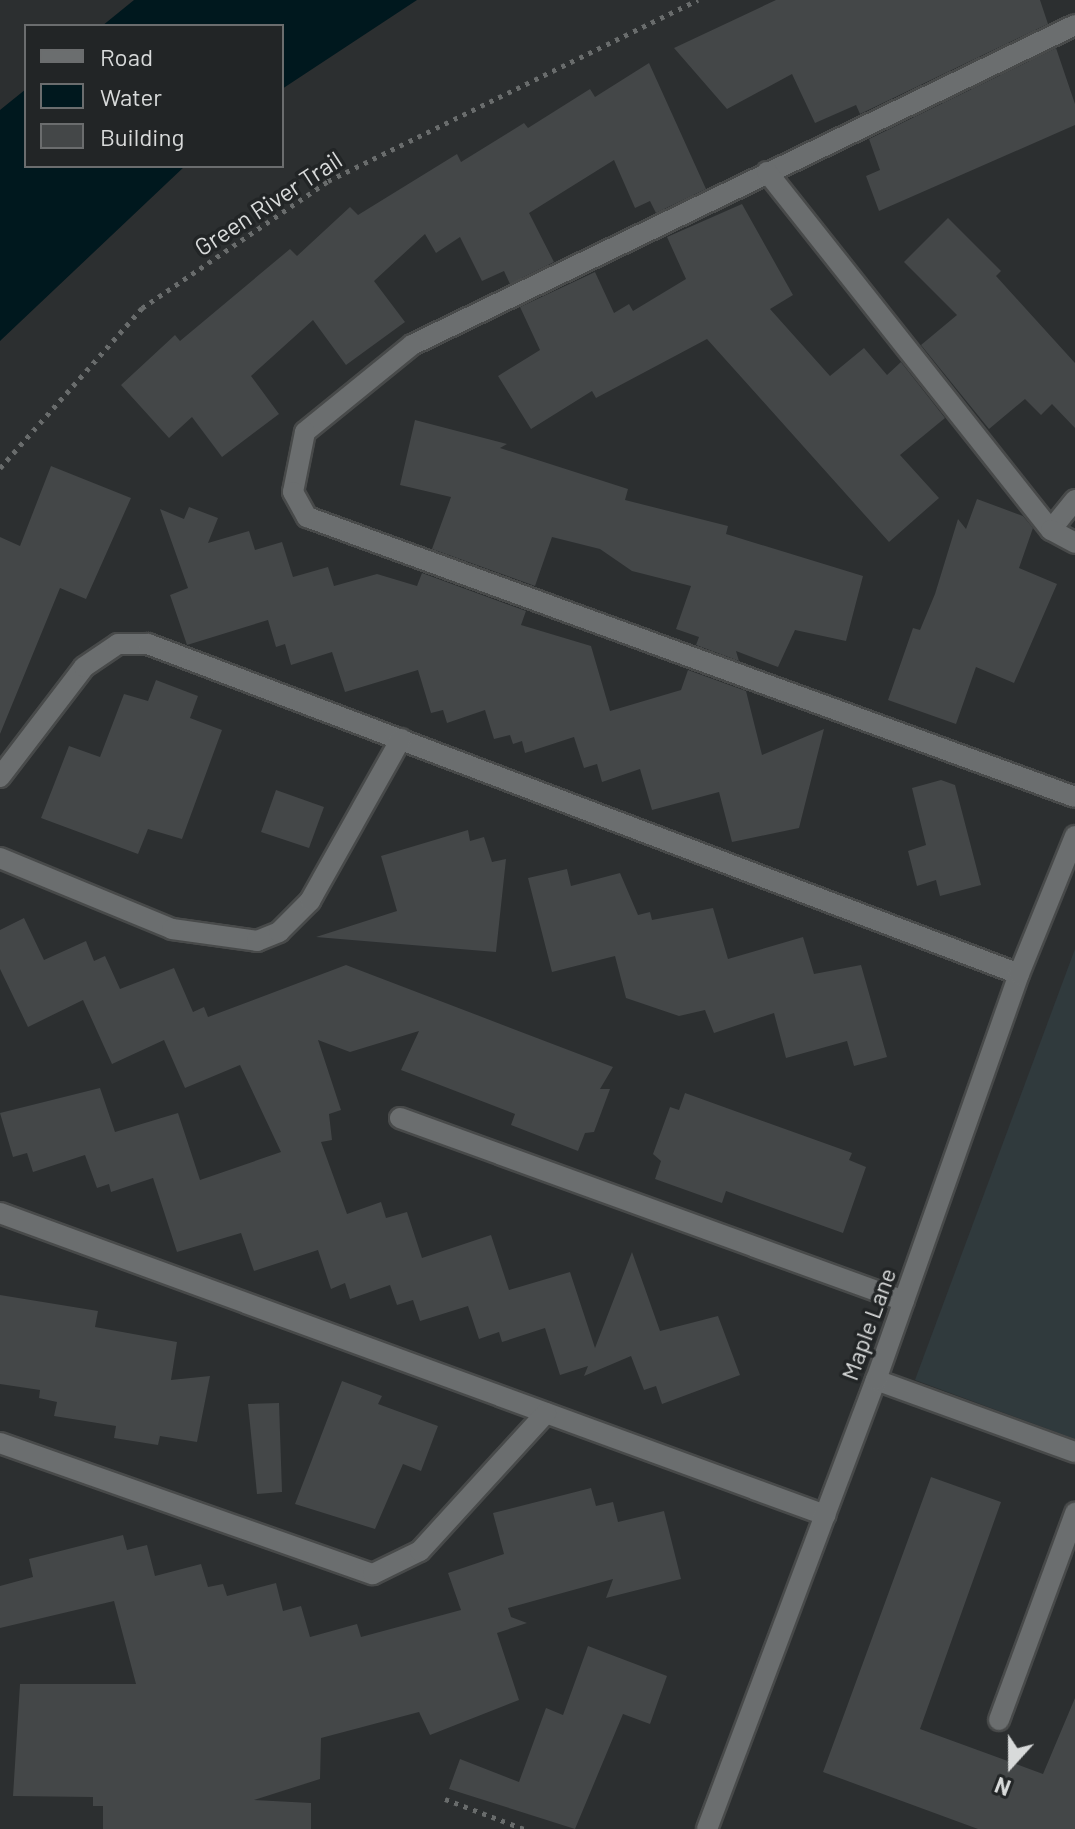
<!DOCTYPE html>
<html>
<head>
<meta charset="utf-8">
<style>
  body { margin:0 }
  #map { position:relative; width:1075px; height:1829px; overflow:hidden; background:#2c2f30; font-family:Barlow,sans-serif }
  div>[style] { position:absolute }
  .built>* { inset:0; background:#303a3d }
  .water>* { inset:0; background:#00181e }
  .building>* { inset:0; background:#444748 }
  .path>* { height:5px; margin-top:-2.5px; transform-origin:0; background:repeating-linear-gradient(90deg,#696c6c 0 4px,transparent 0 10px) }
  .roads { filter:drop-shadow(2px 0 #484a4a) drop-shadow(-2px 0 #484a4a) drop-shadow(0 2px #484a4a) drop-shadow(0 -2px #484a4a) }
  .minor>* { height:20px; margin:-10px; padding:0 10px; transform-origin:10px; border-radius:10px; background:#6b6e6f }
  span { translate:-50% -50%; white-space:nowrap; text-align:center; line-height:1.15; -webkit-text-stroke:7px #222526; paint-order:stroke }
  .street-label { font-size:24px; color:#d8dada }
  .legend { position:absolute; left:24px; top:24px; width:260px; height:144px; box-sizing:border-box; background:#222526; border:2px solid #6b6d6e; margin:0; padding:10px 14px; list-style:none; font-size:24px; color:#d8dada }
  .legend li { display:flex; align-items:center; gap:16px; height:40px }
  .legend b { width:40px; border:2px solid #6b6d6e }
  .north { position:absolute; left:971px; top:1725px; width:80px; height:80px; -webkit-text-stroke:6px #222526; paint-order:stroke; rotate:201deg; font-size:22px; font-weight:700; line-height:32px; text-align:center; color:#d8dada }
  .north::after { content:''; display:block; margin:auto; width:28px; height:36px; background:#d8dada; clip-path:polygon(50% 0,100% 100%,50% 72%,0 100%) }
</style>
</head>
<body>
<div id="map">
  <div class="built">
    <div style="clip-path:polygon(1075px 949px,1075px 1439px,915px 1380px)"></div>
  </div>
  <div class="water">
    <div style="clip-path:polygon(134px 0,417px 0,282px 89px,282px 26px,102px 26px)"></div>
    <div style="clip-path:polygon(26px 89px,26px 166px,185px 166px,0 341px,0 110px)"></div>
  </div>
  <div class="building">
    <div style="clip-path:polygon(776px 0,1040px 0,1048px 24px,860px 114px,856px 105px,815px 123px,792px 74px,727px 109px,674px 48px)"></div>
    <div style="clip-path:polygon(1056px 48px,1075px 104px,1075px 125px,879px 211px,866px 176px,880px 170px,869px 139px)"></div>
    <div style="clip-path:polygon(649px 63px,706px 189px,656px 213px,650px 201px,635px 208px,614px 160px,529px 213px,554px 262px,510px 284px,504px 271px,482px 281px,460px 237px,436px 253px,425px 234px,374px 281px,405px 322px,346px 365px,313px 320px,251px 376px,279px 414px,222px 457px,192px 417px,169px 438px,121px 385px,175px 335px,180px 341px,290px 249px,297px 256px,350px 207px,358px 215px,457px 154px,461px 162px,524px 123px,528px 128px,590px 89px,595px 97px)"></div>
    <div style="clip-path:polygon(742px 204px,793px 295px,770px 309px,830px 376px,864px 348px,887px 375px,901px 362px,945px 418px,900px 455px,939px 498px,889px 542px,707px 339px,596px 398px,592px 391px,531px 429px,498px 376px,540px 350px,520px 307px,595px 272px,614px 313px,629px 304px,633px 311px,686px 279px,667px 237px)"></div>
    <div style="clip-path:polygon(948px 218px,1001px 271px,996px 276px,1075px 363px,1075px 428px,1052px 404px,1041px 415px,1025px 399px,989px 429px,921px 345px,957px 315px,904px 262px)"></div>
    <div style="clip-path:polygon(415px 420px,507px 444px,500px 448px,628px 489px,625px 500px,728px 526px,726px 534px,863px 576px,846px 641px,795px 630px,778px 667px,736px 651px,739px 661px,696px 645px,699px 637px,676px 629px,691px 586px,632px 571px,600px 549px,552px 537px,535px 586px,432px 549px,451px 497px,400px 485px)"></div>
    <div style="clip-path:polygon(51px 466px,131px 498px,86px 599px,60px 588px,0 734px,0 537px,20px 546px)"></div>
    <div style="clip-path:polygon(977px 499px,1023px 516px,1033px 528px,1019px 568px,1057px 584px,1014px 683px,976px 667px,956px 724px,888px 700px,913px 628px,920px 630px,935px 594px,958px 519px,966px 529px)"></div>
    <div style="clip-path:polygon(189px 507px,218px 518px,208px 543px,249px 531px,255px 550px,282px 542px,293px 577px,328px 567px,334px 586px,377px 574px,417px 586px,422px 573px,526px 611px,521px 625px,591px 646px,610px 711px,681px 690px,688px 670px,746px 691px,762px 755px,824px 729px,799px 828px,732px 842px,719px 792px,652px 810px,640px 769px,602px 782px,597px 764px,584px 768px,574px 737px,525px 753px,522px 741px,513px 744px,510px 735px,494px 739px,485px 710px,447px 723px,443px 710px,431px 713px,418px 670px,345px 692px,332px 652px,291px 665px,285px 644px,276px 647px,268px 620px,187px 645px,170px 595px,188px 588px,160px 509px,184px 519px)"></div>
    <div style="clip-path:polygon(156px 680px,198px 696px,190px 718px,222px 730px,182px 839px,148px 829px,138px 854px,41px 818px,69px 746px,100px 757px,124px 694px,148px 701px)"></div>
    <div style="clip-path:polygon(941px 780px,955px 785px,981px 885px,940px 896px,936px 880px,917px 886px,908px 851px,926px 845px,912px 788px)"></div>
    <div style="clip-path:polygon(276px 790px,324px 807px,309px 848px,261px 832px)"></div>
    <div style="clip-path:polygon(468px 830px,470px 841px,484px 837px,492px 862px,506px 859px,496px 952px,316px 937px,397px 911px,381px 856px)"></div>
    <div style="clip-path:polygon(567px 869px,571px 886px,620px 873px,638px 915px,650px 912px,652px 920px,713px 908px,728px 959px,803px 937px,814px 974px,861px 965px,887px 1057px,854px 1066px,847px 1041px,786px 1058px,774px 1013px,714px 1033px,705px 1010px,679px 1016px,626px 998px,615px 956px,552px 972px,528px 878px)"></div>
    <div style="clip-path:polygon(24px 918px,44px 960px,86px 941px,94px 961px,105px 956px,120px 989px,174px 968px,193px 1012px,204px 1007px,208px 1017px,346px 965px,613px 1067px,600px 1089px,610px 1089px,594px 1132px,585px 1133px,578px 1151px,511px 1125px,515px 1114px,401px 1070px,419px 1031px,350px 1052px,318px 1040px,341px 1110px,329px 1114px,332px 1140px,321px 1142px,347px 1214px,381px 1202px,386px 1218px,407px 1212px,422px 1258px,491px 1235px,509px 1290px,570px 1272px,595px 1348px,632px 1252px,660px 1331px,718px 1316px,740px 1375px,662px 1404px,656px 1386px,644px 1390px,631px 1356px,584px 1376px,588px 1366px,560px 1375px,545px 1328px,502px 1342px,499px 1332px,479px 1339px,468px 1306px,420px 1321px,413px 1300px,397px 1305px,390px 1285px,350px 1299px,345px 1283px,331px 1289px,318px 1250px,254px 1271px,241px 1233px,177px 1252px,153px 1178px,111px 1192px,109px 1184px,97px 1188px,85px 1155px,33px 1172px,27px 1153px,13px 1157px,0 1113px,100px 1088px,115px 1132px,178px 1113px,200px 1180px,281px 1152px,240px 1065px,185px 1088px,164px 1040px,112px 1064px,83px 1000px,28px 1027px,0 969px,0 930px)"></div>
    <div style="clip-path:polygon(685px 1093px,852px 1153px,849px 1160px,866px 1167px,843px 1233px,726px 1191px,722px 1203px,655px 1179px,661px 1161px,653px 1154px,670px 1107px,679px 1110px)"></div>
    <div style="clip-path:polygon(0 1295px,98px 1311px,95px 1327px,177px 1342px,171px 1380px,210px 1376px,197px 1442px,160px 1436px,158px 1445px,114px 1438px,116px 1426px,54px 1416px,57px 1402px,39px 1398px,40px 1390px,0 1384px)"></div>
    <div style="clip-path:polygon(342px 1381px,382px 1396px,378px 1404px,438px 1426px,421px 1471px,403px 1464px,375px 1529px,295px 1504px)"></div>
    <div style="clip-path:polygon(279px 1403px,282px 1492px,257px 1494px,248px 1404px)"></div>
    <div style="clip-path:polygon(931px 1477px,1001px 1502px,920px 1729px,1043px 1774px,1075px 1698px,1075px 1829px,978px 1829px,823px 1772px)"></div>
    <div style="clip-path:polygon(591px 1488px,596px 1506px,613px 1502px,618px 1522px,664px 1511px,681px 1579px,606px 1598px,613px 1579px,508px 1608px,511px 1617px,527px 1623px,497px 1633px,519px 1700px,430px 1735px,419px 1712px,321px 1738px,320px 1779px,254px 1800px,311px 1803px,311px 1829px,103px 1829px,103px 1806px,93px 1806px,93px 1797px,13px 1796px,20px 1684px,136px 1684px,114px 1601px,0 1628px,0 1586px,33px 1577px,29px 1559px,123px 1535px,127px 1550px,147px 1545px,155px 1576px,201px 1564px,208px 1587px,223px 1584px,227px 1596px,276px 1583px,283px 1611px,301px 1606px,310px 1637px,357px 1624px,361px 1637px,461px 1610px,448px 1573px,504px 1554px,493px 1513px)"></div>
    <div style="clip-path:polygon(588px 1646px,667px 1676px,650px 1724px,623px 1714px,575px 1829px,449px 1789px,460px 1759px,519px 1782px,546px 1708px,563px 1715px)"></div>
  </div>
  <div class="path">
    <div style="left:0;top:468px;width:214px;rotate:-48.4deg"></div>
    <div style="left:142px;top:308px;width:225px;rotate:-34.3deg"></div>
    <div style="left:328px;top:181px;width:412px;rotate:-26.1deg"></div>
    <div style="left:445px;top:1799px;width:85px;rotate:20.8deg"></div>
  </div>
  <div class="roads">
    <div class="minor">
      <div style="left:1075px;top:25px;width:736px;rotate:154.24deg"></div>
      <div style="left:412px;top:345px;width:138px;rotate:140.9deg"></div>
      <div style="left:305px;top:432px;width:61px;rotate:101.3deg"></div>
      <div style="left:293px;top:492px;width:29px;rotate:61deg"></div>
      <div style="left:307px;top:517px;width:817px;rotate:20.03deg"></div>
      <div style="left:767px;top:172px;width:457px;rotate:51.6deg"></div>
      <div style="left:1075px;top:500px;width:38px;rotate:129deg"></div>
      <div style="left:1051px;top:530px;width:27px;rotate:28deg"></div>
      <div style="left:0;top:777px;width:138px;rotate:-52.6deg"></div>
      <div style="left:84px;top:667px;width:41px;rotate:-34.1deg"></div>
      <div style="left:118px;top:644px;width:30px"></div>
      <div style="left:148px;top:644px;width:931px;rotate:20.75deg"></div>
      <div style="left:0;top:858px;width:186px;rotate:22.4deg"></div>
      <div style="left:172px;top:929px;width:86px;rotate:8deg"></div>
      <div style="left:257px;top:941px;width:24px;rotate:-22deg"></div>
      <div style="left:279px;top:932px;width:44px;rotate:-45deg"></div>
      <div style="left:310px;top:901px;width:186px;rotate:-60.7deg"></div>
      <div style="left:400px;top:1118px;width:536px;rotate:19.96deg"></div>
      <div style="left:0;top:1213px;width:879px;rotate:20.11deg"></div>
      <div style="left:876px;top:1380px;width:212px;rotate:19.9deg"></div>
      <div style="left:0;top:1443px;width:395px;rotate:19.4deg"></div>
      <div style="left:373px;top:1574px;width:52px;rotate:-26.1deg"></div>
      <div style="left:420px;top:1551px;width:187px;rotate:-47.6deg"></div>
      <div style="left:999px;top:1720px;width:221px;rotate:-69.8deg"></div>
      <div style="left:707px;top:1829px;width:480px;rotate:-69.4deg"></div>
      <div style="left:876px;top:1380px;width:430px;rotate:-70.6deg"></div>
      <div style="left:1019px;top:974px;width:149px;rotate:-67.9deg"></div>
    </div>
  </div>
  <div class="street-label">
    <span style="left:268px;top:203px;rotate:-33deg">Green River Trail</span>
    <span style="left:868px;top:1324px;rotate:-70deg">Maple Lane</span>
  </div>
  <ul class="legend">
  <li><b style="height:10px;background:#6b6e6f"></b>Road</li>
  <li><b style="height:22px;background:#00181e"></b>Water</li>
  <li><b style="height:22px;background:#444748"></b>Building</li>
  </ul>
  <div class="north">N</div>
</div>
</body>
</html>
